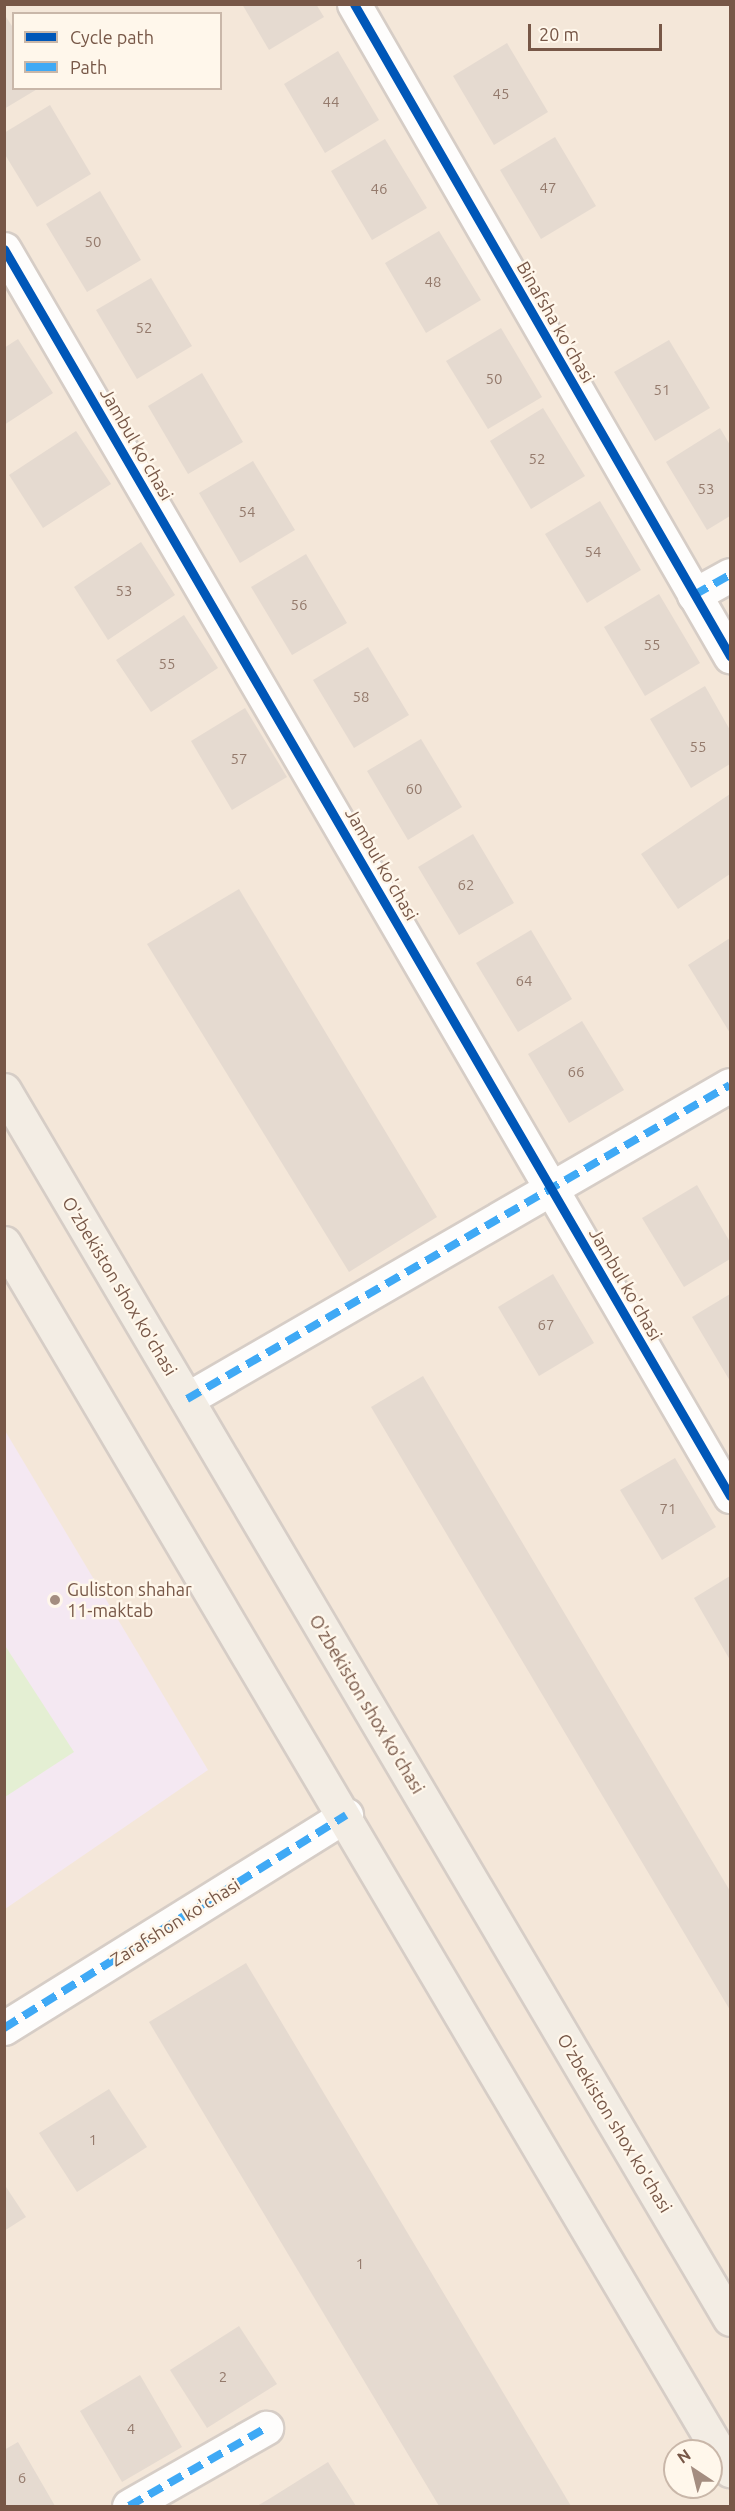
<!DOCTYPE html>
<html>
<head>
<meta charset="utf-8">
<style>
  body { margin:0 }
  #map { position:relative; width:735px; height:2511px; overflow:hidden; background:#f8f2e9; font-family:Ubuntu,sans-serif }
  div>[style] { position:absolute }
  .residential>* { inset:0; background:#f4e7d9 }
  .education>* { inset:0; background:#f4e8f2 }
  .green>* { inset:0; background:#e4efd3 }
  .building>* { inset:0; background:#e5dad0 }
  .roads { filter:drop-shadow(2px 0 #d6cdc6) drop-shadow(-2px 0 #d6cdc6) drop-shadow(0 2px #d6cdc6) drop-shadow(0 -2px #d6cdc6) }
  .minor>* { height:33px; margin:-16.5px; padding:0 16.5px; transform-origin:16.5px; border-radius:16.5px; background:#fefdfc }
  .major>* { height:33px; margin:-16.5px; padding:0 16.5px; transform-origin:16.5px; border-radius:16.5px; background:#f3ede4 }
  .quiet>* { height:8px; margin-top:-4px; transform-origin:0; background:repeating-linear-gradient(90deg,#3fa9f5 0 15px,transparent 0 23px) }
  .cycleway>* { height:9px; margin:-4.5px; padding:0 4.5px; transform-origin:4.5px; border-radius:4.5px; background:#0057b8 }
  .dots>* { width:16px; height:16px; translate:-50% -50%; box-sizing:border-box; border:3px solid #fff7eb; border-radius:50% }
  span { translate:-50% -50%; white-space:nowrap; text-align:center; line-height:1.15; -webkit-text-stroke:4.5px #fff7eb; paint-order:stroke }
  .number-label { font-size:15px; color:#947a6c }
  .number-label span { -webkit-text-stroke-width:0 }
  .street-label { font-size:18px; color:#775747 }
  .poi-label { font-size:18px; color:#775747 }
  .left { translate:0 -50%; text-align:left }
  .frame { position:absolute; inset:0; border:6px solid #775747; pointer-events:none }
  .legend { position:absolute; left:12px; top:12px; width:210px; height:78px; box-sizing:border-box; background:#fff7eb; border:2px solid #c9b7a9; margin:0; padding:8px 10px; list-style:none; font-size:18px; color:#775747 }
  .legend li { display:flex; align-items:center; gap:12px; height:30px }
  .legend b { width:30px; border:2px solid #c9b7a9 }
  .north { position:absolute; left:663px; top:2439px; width:60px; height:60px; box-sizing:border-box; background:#fff7eb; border:2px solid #c9b7a9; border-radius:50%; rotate:325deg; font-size:16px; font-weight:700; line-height:24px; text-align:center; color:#775747 }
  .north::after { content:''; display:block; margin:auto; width:21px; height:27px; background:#a48d80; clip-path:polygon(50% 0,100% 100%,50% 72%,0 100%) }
  .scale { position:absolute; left:528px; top:24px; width:134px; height:27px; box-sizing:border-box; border:3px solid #775747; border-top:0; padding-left:8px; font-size:18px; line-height:21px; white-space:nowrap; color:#775747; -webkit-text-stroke:4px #fff7eb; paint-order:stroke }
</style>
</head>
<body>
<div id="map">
  <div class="residential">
    <div style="clip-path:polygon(evenodd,5px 5px,730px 5px,730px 2506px,5px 2506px,5px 5px,14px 14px,220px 14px,220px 88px,14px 88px,14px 14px,5px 5px,675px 2451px,711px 2451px,711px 2487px,675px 2487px,675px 2451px)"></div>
  </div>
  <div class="education">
    <div style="clip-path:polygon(4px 1429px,208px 1770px,5px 1909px,4px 1909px)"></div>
  </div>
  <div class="green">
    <div style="clip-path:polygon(4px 1644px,74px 1752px,5px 1797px,4px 1797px)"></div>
  </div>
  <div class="building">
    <div style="clip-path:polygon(242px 4px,316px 4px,324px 17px,269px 50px)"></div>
    <div style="clip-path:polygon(4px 14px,14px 29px,14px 88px,39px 88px,4px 109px)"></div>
    <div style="clip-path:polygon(507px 43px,548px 112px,494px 145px,453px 76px)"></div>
    <div style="clip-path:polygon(338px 51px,379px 120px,325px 153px,284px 84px)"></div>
    <div style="clip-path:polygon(50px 105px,91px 174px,37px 207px,4px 153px,4px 133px)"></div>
    <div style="clip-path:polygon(555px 137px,596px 206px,541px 239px,500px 170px)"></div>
    <div style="clip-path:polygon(385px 139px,427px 208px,372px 240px,331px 171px)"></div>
    <div style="clip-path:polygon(100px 191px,141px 260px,87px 292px,46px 224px)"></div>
    <div style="clip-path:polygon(439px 231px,481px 300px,426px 333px,385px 263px)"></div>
    <div style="clip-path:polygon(151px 278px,192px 346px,137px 379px,96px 310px)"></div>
    <div style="clip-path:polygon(501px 328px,542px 397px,488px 429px,446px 361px)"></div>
    <div style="clip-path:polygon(18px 339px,53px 393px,4px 425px,4px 348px)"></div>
    <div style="clip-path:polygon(669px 340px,710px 408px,655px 441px,614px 372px)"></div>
    <div style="clip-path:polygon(202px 373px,243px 442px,188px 474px,148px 406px)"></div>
    <div style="clip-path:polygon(543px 408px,585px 476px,531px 509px,490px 441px)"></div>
    <div style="clip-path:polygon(720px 428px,730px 445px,730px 516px,707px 530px,666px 462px)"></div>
    <div style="clip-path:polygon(76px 431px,111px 484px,43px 528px,9px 475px)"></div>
    <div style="clip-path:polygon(253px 461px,295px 530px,240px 563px,199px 493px)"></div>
    <div style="clip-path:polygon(600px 501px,641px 570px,587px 603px,545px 534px)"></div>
    <div style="clip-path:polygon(141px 542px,175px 595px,108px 640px,74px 587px)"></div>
    <div style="clip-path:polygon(306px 554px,347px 623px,292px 655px,251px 587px)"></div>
    <div style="clip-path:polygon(659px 594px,700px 663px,645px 696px,604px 627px)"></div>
    <div style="clip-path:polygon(184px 615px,218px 668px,151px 712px,116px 660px)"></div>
    <div style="clip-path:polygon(368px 647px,409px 715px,354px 748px,313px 680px)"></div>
    <div style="clip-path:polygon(705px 686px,730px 730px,730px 764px,691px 788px,650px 719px)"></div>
    <div style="clip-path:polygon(245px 708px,287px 777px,232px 810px,191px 741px)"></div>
    <div style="clip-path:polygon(421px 739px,462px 807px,408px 840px,367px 771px)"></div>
    <div style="clip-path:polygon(730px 794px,730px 874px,678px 909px,641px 854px)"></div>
    <div style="clip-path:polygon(473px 834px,514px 903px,459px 935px,418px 867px)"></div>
    <div style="clip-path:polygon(239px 889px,437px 1217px,349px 1272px,147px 944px)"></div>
    <div style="clip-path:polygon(531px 930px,572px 999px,518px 1032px,476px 963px)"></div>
    <div style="clip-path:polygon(730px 938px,730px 1033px,688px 965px)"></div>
    <div style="clip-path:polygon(582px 1021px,624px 1090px,569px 1123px,528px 1054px)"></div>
    <div style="clip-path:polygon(697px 1185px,730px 1242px,730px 1259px,684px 1287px,642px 1218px)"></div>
    <div style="clip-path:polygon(553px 1274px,594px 1343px,539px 1376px,498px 1307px)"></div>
    <div style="clip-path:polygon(730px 1294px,730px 1381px,692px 1317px)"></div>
    <div style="clip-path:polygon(423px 1376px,730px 1891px,730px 2010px,371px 1407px)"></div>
    <div style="clip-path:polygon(675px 1458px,716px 1527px,662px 1560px,620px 1490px)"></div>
    <div style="clip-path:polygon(730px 1576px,730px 1660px,694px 1598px)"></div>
    <div style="clip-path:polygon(246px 1963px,571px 2506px,439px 2506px,149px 2022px)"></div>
    <div style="clip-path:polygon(109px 2089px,147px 2147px,77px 2192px,39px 2133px)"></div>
    <div style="clip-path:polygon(4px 2184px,26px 2217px,4px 2231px)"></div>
    <div style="clip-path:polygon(239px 2326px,277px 2384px,207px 2428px,170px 2370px)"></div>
    <div style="clip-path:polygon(140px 2375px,182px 2447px,122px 2482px,80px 2411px)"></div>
    <div style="clip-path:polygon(18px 2442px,55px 2506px,4px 2506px,4px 2450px)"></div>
    <div style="clip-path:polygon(328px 2462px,356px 2506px,257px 2506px,269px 2499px)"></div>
  </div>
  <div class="roads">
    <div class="minor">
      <div style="left:354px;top:4px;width:753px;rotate:60.03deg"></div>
      <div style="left:4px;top:249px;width:1443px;rotate:59.79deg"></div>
      <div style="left:694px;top:595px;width:41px;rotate:-29.1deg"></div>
      <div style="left:187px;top:1399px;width:627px;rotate:-30.04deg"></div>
      <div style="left:4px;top:2028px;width:403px;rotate:-31.9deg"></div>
      <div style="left:129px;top:2506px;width:158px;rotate:-29.7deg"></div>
    </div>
    <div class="major">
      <div style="left:4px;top:1090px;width:1427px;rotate:59.43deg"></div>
      <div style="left:4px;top:1243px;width:1426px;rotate:59.39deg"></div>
    </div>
  </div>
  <div class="quiet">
    <div style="left:694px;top:595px;width:41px;rotate:-29.1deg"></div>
    <div style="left:187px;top:1399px;width:627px;rotate:-30.04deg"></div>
    <div style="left:4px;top:2028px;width:403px;rotate:-31.9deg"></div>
    <div style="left:129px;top:2506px;width:158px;rotate:-29.7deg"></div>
  </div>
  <div class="cycleway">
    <div style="left:354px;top:4px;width:753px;rotate:60.03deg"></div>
    <div style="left:4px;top:249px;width:1443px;rotate:59.79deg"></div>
  </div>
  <div class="dots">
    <div style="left:55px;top:1600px;background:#a48d80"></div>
  </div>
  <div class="number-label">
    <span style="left:501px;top:94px">45</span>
    <span style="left:331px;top:102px">44</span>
    <span style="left:548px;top:188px">47</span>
    <span style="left:379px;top:189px">46</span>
    <span style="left:93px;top:242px">50</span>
    <span style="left:433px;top:282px">48</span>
    <span style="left:144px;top:328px">52</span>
    <span style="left:494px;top:379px">50</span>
    <span style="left:662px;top:390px">51</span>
    <span style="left:537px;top:459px">52</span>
    <span style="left:706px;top:489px">53</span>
    <span style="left:247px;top:512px">54</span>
    <span style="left:593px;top:552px">54</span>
    <span style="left:124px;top:591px">53</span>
    <span style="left:299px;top:605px">56</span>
    <span style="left:652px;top:645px">55</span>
    <span style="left:167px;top:664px">55</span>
    <span style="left:361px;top:697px">58</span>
    <span style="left:698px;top:747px">55</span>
    <span style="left:239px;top:759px">57</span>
    <span style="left:414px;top:789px">60</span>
    <span style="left:466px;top:885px">62</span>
    <span style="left:524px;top:981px">64</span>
    <span style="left:576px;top:1072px">66</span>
    <span style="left:546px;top:1325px">67</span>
    <span style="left:668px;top:1509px">71</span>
    <span style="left:93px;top:2140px">1</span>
    <span style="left:360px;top:2264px">1</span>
    <span style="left:223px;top:2377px">2</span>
    <span style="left:131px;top:2429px">4</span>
    <span style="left:22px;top:2478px">6</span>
  </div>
  <div class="street-label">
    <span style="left:556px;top:322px;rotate:60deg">Binafsha ko'chasi</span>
    <span style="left:137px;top:444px;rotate:60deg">Jambul ko'chasi</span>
    <span style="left:382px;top:864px;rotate:60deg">Jambul ko'chasi</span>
    <span style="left:626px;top:1284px;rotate:60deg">Jambul ko'chasi</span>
    <span style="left:120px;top:1286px;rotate:59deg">O'zbekiston shox ko'chasi</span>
    <span style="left:367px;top:1704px;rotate:59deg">O'zbekiston shox ko'chasi</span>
    <span style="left:175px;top:1922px;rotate:-32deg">Zarafshon ko'chasi</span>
    <span style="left:615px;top:2123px;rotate:59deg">O'zbekiston shox ko'chasi</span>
  </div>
  <div class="poi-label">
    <span class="left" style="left:67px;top:1600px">Guliston shahar<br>11-maktab</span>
  </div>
  <div class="frame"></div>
  <ul class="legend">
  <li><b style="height:8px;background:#0057b8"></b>Cycle path</li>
  <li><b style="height:8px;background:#3fa9f5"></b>Path</li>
  </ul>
  <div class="north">N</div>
  <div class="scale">20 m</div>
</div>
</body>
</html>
